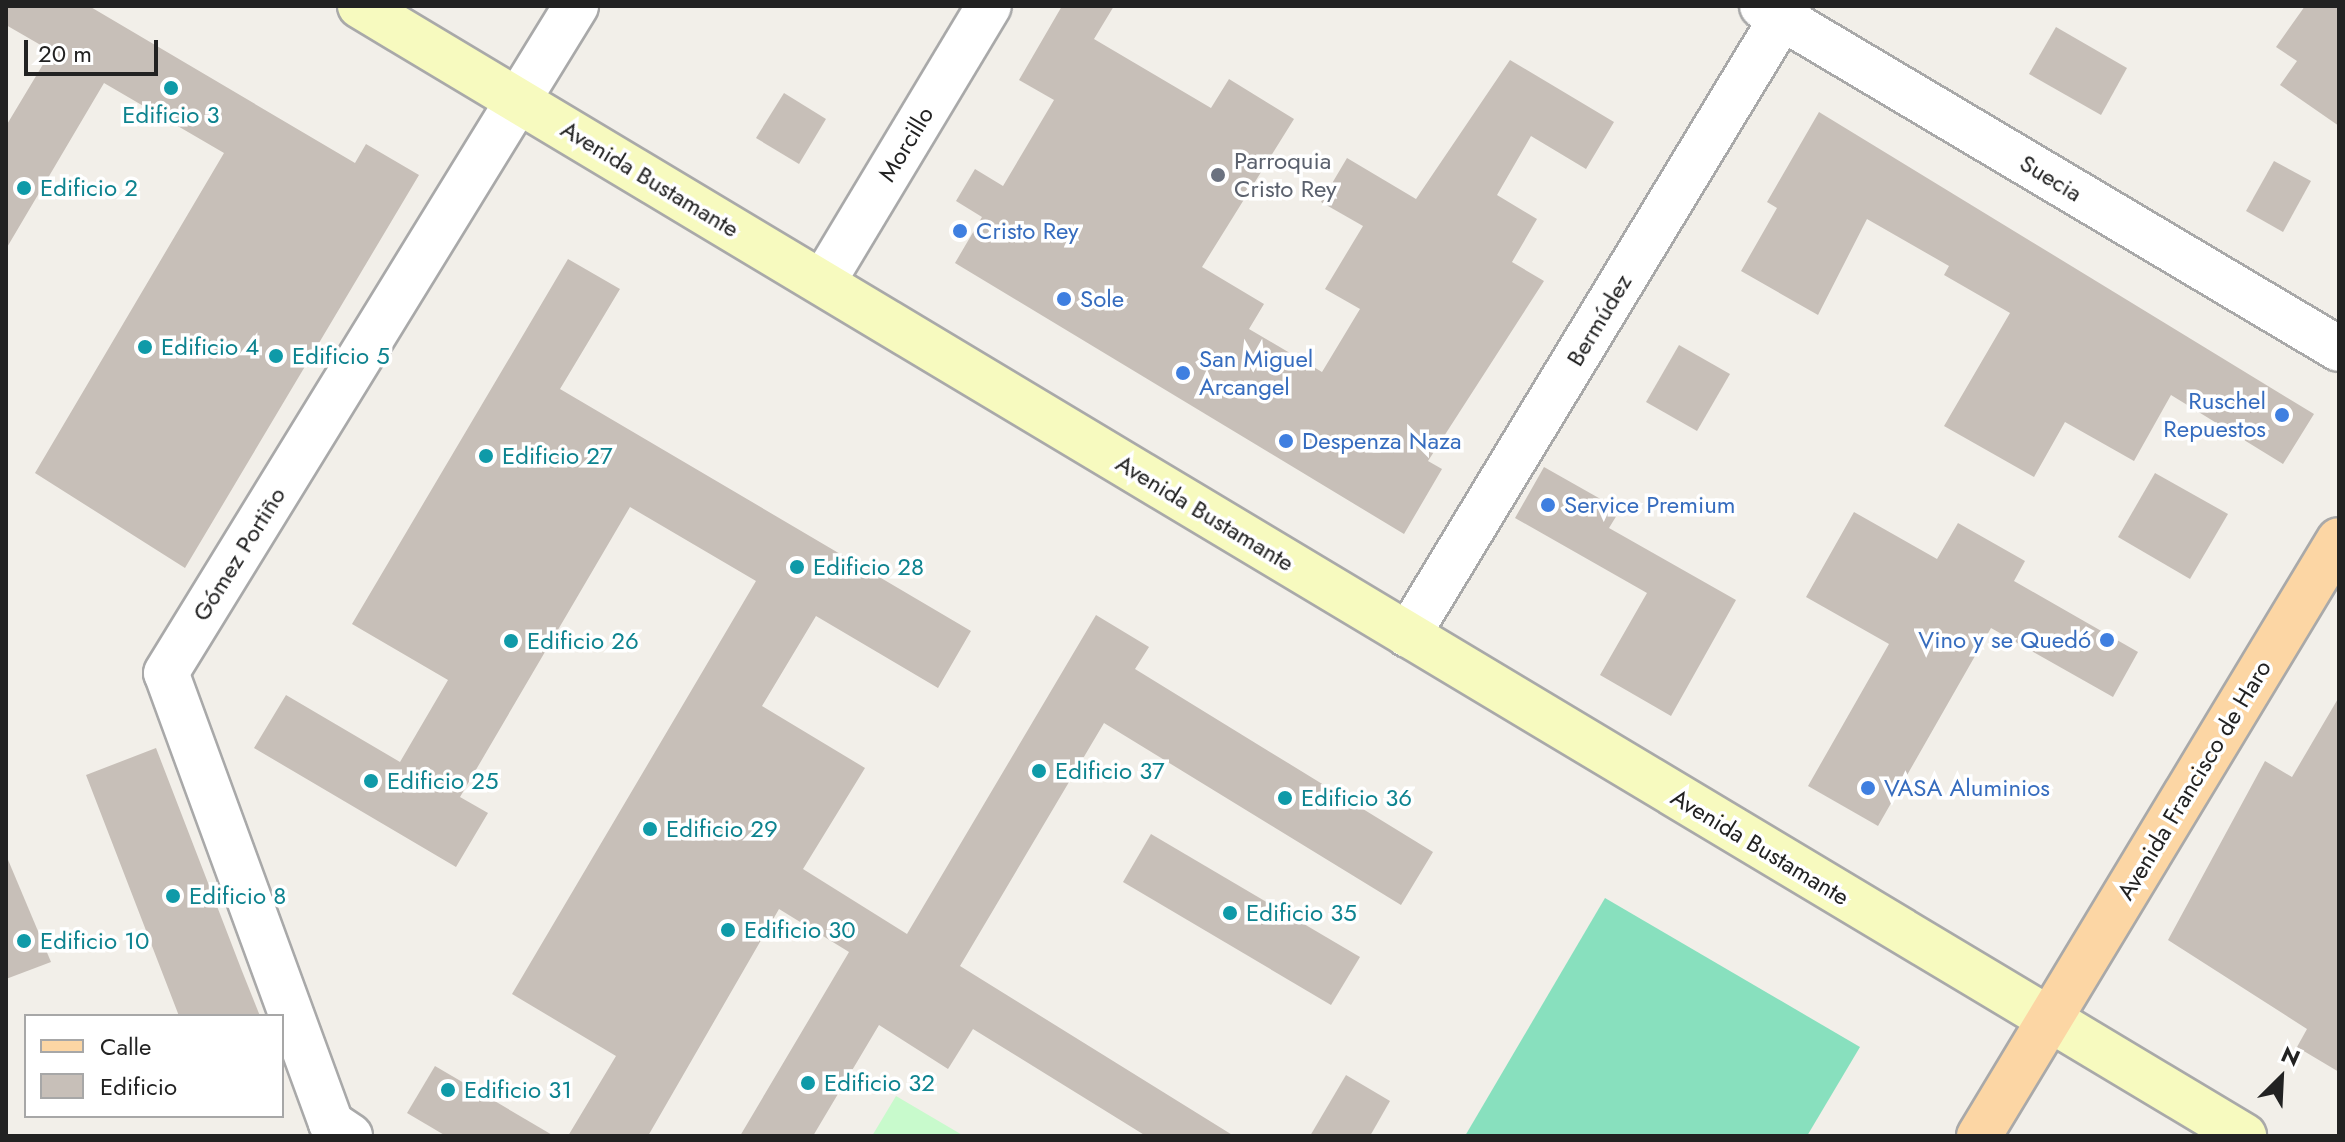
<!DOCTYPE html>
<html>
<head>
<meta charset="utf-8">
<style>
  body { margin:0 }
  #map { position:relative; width:2345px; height:1142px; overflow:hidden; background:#f2efe9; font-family:Jost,sans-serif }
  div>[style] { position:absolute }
  .park>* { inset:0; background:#c8facc }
  .pitch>* { inset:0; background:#88e0be }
  .building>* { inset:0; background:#c7bfb8 }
  .roads { filter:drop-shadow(2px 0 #a9a9a9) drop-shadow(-2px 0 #a9a9a9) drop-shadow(0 2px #a9a9a9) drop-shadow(0 -2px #a9a9a9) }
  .street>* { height:44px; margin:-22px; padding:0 22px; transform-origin:22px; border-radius:22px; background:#fff }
  .secondary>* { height:44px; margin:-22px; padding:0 22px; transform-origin:22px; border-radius:22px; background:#f7fabf }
  .primary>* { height:44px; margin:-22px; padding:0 22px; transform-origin:22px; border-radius:22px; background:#fcd6a4 }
  .dots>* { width:22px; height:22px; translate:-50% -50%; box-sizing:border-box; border:4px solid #fff; border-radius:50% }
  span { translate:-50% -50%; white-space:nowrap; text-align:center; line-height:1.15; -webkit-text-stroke:7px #fff; paint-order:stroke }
  .culture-label { font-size:24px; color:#0d838f }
  .left { translate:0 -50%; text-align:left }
  .street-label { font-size:24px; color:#222 }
  .worship-label { font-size:24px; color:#5b616d }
  .shop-label { font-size:24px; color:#366cbe }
  .right { translate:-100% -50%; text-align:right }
  .frame { position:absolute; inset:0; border:8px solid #222; pointer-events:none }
  .legend { position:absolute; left:24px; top:1014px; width:260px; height:104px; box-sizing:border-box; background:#fff; border:2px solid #a7a7a7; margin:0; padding:10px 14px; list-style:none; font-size:24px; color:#222 }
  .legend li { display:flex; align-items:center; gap:16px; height:40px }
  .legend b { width:40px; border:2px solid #a7a7a7 }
  .north { position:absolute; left:2241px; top:1038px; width:80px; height:80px; -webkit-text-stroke:6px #fff; paint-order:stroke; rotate:24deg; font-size:22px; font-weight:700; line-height:32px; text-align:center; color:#222 }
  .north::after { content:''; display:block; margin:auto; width:28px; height:36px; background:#222; clip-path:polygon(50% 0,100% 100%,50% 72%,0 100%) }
  .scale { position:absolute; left:24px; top:40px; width:134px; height:36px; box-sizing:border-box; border:4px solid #222; border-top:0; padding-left:10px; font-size:24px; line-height:28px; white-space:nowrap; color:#222; -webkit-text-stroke:6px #fff; paint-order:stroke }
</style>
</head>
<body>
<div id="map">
  <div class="park">
    <div style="clip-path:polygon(896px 1096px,964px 1136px,872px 1136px)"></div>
  </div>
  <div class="pitch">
    <div style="clip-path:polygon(1605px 898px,1860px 1047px,1807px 1136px,1465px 1136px)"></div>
  </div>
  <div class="building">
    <div style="clip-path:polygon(6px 6px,89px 6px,355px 163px,366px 144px,419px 175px,185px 568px,35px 473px,224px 153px,104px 83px,6px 249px,6px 126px,51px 51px,6px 25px)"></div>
    <div style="clip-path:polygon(1062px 6px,1114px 6px,1094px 39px,1211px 108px,1229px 79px,1294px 119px,1202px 267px,1264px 304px,1249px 329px,1322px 372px,1360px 309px,1325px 289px,1363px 226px,1321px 202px,1347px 158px,1416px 199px,1510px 60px,1614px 122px,1586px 169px,1531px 136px,1497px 195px,1537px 219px,1512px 262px,1544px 281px,1428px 461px,1442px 469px,1404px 534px,955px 263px,982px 217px,956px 201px,975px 169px,1003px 186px,1054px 100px,1019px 80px)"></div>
    <div style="clip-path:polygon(2305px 6px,2339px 6px,2339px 126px,2280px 85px,2297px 61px,2276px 47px)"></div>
    <div style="clip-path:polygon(2056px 27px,2127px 68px,2101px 115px,2029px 74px)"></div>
    <div style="clip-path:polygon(784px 93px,826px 119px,799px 164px,756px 138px)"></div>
    <div style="clip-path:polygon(1819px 112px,2314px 414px,2283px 464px,2171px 395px,2134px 461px,2065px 422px,2034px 477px,1944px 426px,2010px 313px,1944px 275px,1949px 266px,1867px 219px,1818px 315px,1741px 271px,1777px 208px,1767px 202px)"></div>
    <div style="clip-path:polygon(2274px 161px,2311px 181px,2283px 232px,2246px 211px)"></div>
    <div style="clip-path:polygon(568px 259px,620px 289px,560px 389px,971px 631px,938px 688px,816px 616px,762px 706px,865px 768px,803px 869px,907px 934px,1096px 615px,1149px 647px,1135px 669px,1433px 852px,1401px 905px,1104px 723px,960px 966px,1234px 1136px,1146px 1136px,973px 1029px,948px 1069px,879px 1025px,813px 1136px,740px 1136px,849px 952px,779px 909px,648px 1136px,568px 1136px,616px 1056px,512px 994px,756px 581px,630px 507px,460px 797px,488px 813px,456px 867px,254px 748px,286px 695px,400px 762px,448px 680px,352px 624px)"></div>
    <div style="clip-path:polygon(1679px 345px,1730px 374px,1697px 431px,1646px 402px)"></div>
    <div style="clip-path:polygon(1544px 467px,1620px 510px,1609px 528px,1736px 600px,1671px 716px,1600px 675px,1647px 593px,1515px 518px)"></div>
    <div style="clip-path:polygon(2155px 473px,2228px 514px,2190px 579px,2118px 537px)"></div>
    <div style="clip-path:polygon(1854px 512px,1937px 559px,1958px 523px,2025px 561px,2014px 581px,2138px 652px,2113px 697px,1991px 628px,1878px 826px,1808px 786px,1889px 644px,1806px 597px)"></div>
    <div style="clip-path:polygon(2339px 697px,2339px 1072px,2297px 1047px,2307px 1029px,2168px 940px,2265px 761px,2292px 777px)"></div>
    <div style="clip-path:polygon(156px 748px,242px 971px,260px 1016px,179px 1016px,86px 775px)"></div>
    <div style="clip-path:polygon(1151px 834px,1360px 957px,1331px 1005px,1123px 882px)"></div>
    <div style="clip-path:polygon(6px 855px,51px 962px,6px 979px)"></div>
    <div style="clip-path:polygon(435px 1066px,554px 1136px,446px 1136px,407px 1113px)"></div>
    <div style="clip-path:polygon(1346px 1075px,1390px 1101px,1370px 1136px,1310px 1136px)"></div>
  </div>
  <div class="roads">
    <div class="street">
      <div style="left:1762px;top:6px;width:671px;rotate:30.73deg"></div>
      <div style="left:823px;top:282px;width:322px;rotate:-59deg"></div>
      <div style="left:1408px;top:635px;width:735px;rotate:-58.8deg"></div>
      <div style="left:350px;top:1136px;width:23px;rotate:-146deg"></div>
      <div style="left:331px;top:1123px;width:479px;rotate:-110.1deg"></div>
      <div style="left:166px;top:673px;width:783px;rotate:-58.42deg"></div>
    </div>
    <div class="secondary">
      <div style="left:360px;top:6px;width:2197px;rotate:30.95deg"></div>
    </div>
    <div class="primary">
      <div style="left:1979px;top:1136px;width:696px;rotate:-58.87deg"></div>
    </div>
  </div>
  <div class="dots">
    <div style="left:171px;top:88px;background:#0f9aa8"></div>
    <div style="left:1218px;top:175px;background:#6b7280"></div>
    <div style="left:24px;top:188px;background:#0f9aa8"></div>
    <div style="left:960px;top:231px;background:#3f7fe0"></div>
    <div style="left:1064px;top:299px;background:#3f7fe0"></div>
    <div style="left:145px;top:347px;background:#0f9aa8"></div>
    <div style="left:276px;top:356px;background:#0f9aa8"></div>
    <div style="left:1183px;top:373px;background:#3f7fe0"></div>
    <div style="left:2282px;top:415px;background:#3f7fe0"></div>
    <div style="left:1286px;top:441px;background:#3f7fe0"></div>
    <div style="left:486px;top:456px;background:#0f9aa8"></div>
    <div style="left:1548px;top:505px;background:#3f7fe0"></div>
    <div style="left:797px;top:567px;background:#0f9aa8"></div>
    <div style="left:2107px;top:640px;background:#3f7fe0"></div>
    <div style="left:511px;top:641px;background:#0f9aa8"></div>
    <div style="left:1039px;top:771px;background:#0f9aa8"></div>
    <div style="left:371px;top:781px;background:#0f9aa8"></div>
    <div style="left:1868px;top:788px;background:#3f7fe0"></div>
    <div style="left:1285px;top:798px;background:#0f9aa8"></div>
    <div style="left:650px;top:829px;background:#0f9aa8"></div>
    <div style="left:173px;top:896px;background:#0f9aa8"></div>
    <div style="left:1230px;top:913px;background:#0f9aa8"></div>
    <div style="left:728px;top:930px;background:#0f9aa8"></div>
    <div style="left:24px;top:941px;background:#0f9aa8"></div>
    <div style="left:808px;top:1083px;background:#0f9aa8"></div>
    <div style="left:448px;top:1090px;background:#0f9aa8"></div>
  </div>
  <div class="culture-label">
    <span style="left:171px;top:115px">Edificio 3</span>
    <span class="left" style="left:40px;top:188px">Edificio 2</span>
    <span class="left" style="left:161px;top:347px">Edificio 4</span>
    <span class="left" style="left:292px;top:356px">Edificio 5</span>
    <span class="left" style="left:502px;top:456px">Edificio 27</span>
    <span class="left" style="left:813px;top:567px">Edificio 28</span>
    <span class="left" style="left:527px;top:641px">Edificio 26</span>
    <span class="left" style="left:1055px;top:771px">Edificio 37</span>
    <span class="left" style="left:387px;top:781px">Edificio 25</span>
    <span class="left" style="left:1301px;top:798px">Edificio 36</span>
    <span class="left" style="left:666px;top:829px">Edificio 29</span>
    <span class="left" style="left:189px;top:896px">Edificio 8</span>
    <span class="left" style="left:1246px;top:913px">Edificio 35</span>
    <span class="left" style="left:744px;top:930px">Edificio 30</span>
    <span class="left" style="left:40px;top:941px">Edificio 10</span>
    <span class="left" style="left:824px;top:1083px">Edificio 32</span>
    <span class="left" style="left:464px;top:1090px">Edificio 31</span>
  </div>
  <div class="street-label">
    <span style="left:906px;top:144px;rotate:-59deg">Morcillo</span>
    <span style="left:2051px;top:178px;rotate:31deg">Suecia</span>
    <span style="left:650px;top:179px;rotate:31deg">Avenida Bustamante</span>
    <span style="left:1599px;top:320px;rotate:-59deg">Bermúdez</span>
    <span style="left:1205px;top:513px;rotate:31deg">Avenida Bustamante</span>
    <span style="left:239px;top:554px;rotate:-58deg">Gómez Portiño</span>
    <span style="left:2194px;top:780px;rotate:-59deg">Avenida Francisco de Haro</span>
    <span style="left:1760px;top:847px;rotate:31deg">Avenida Bustamante</span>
  </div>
  <div class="worship-label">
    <span class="left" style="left:1234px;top:175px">Parroquia<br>Cristo Rey</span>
  </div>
  <div class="shop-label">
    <span class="left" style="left:976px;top:231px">Cristo Rey</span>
    <span class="left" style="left:1080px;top:299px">Sole</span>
    <span class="left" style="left:1199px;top:373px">San Miguel<br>Arcangel</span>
    <span class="right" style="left:2266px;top:415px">Ruschel<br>Repuestos</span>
    <span class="left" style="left:1302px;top:441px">Despenza Naza</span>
    <span class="left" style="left:1564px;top:505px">Service Premium</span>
    <span class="right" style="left:2091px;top:640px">Vino y se Quedó</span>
    <span class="left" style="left:1884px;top:788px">VASA Aluminios</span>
  </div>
  <div class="frame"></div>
  <ul class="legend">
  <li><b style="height:10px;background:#fcd6a4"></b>Calle</li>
  <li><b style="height:22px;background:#c7bfb8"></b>Edificio</li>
  </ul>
  <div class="north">N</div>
  <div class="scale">20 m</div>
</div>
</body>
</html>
